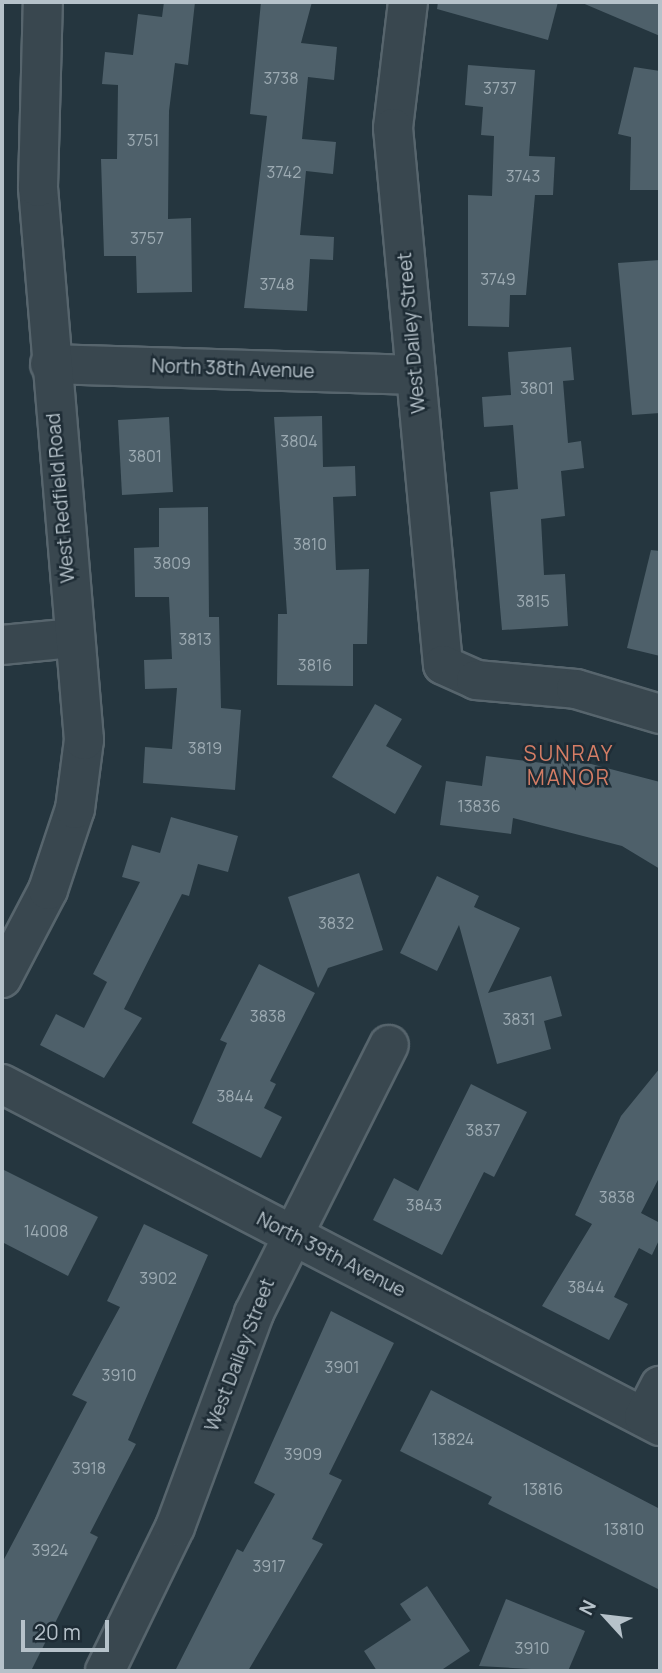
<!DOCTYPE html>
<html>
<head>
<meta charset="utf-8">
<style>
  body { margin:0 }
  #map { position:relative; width:662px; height:1673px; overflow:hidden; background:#25363f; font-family:Manrope,sans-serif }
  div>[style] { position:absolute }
  .building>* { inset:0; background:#4e606a }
  .roads { filter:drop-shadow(2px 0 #57656d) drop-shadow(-2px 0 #57656d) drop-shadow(0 2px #57656d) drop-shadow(0 -2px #57656d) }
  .minor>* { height:38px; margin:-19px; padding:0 19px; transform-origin:19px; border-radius:19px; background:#39474f }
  span { translate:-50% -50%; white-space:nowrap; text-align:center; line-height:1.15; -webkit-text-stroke:5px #1e2c35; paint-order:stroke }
  .number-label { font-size:16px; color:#9caab2 }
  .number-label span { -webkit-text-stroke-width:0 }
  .street-label { font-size:19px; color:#b6c2ca }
  .neighbourhood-label { font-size:21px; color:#d57d65; letter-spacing:2px }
  .frame { position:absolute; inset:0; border:4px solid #b6c2ca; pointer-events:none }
  .north { position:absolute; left:571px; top:1582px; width:70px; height:70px; -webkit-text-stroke:5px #1e2c35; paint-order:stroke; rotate:297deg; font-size:19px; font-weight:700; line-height:28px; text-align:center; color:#b6c2ca }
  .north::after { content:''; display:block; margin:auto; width:24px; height:32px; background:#b6c2ca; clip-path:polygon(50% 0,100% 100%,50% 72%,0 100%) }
  .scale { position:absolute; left:21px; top:1620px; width:88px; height:32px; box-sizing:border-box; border:4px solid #b6c2ca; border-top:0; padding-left:9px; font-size:21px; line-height:24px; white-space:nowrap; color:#b6c2ca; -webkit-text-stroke:5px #1e2c35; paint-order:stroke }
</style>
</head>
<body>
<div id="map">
  <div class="building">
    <div style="clip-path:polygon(164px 2px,195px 2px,188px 65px,175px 63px,169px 111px,168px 219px,191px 218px,192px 292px,137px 293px,136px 256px,104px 256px,101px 159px,117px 159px,118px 85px,102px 84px,105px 52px,133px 55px,138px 14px,162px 17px)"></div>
    <div style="clip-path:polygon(261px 2px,312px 2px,301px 43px,337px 47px,334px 80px,308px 77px,302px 139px,336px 142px,333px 174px,306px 171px,300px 235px,334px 237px,333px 260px,310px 259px,307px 311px,244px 308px,267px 116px,250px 114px)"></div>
    <div style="clip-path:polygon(438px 2px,558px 2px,548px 40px,437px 9px)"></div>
    <div style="clip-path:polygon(580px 2px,660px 2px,660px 36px)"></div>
    <div style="clip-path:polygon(468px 65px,535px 70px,529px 156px,555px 157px,553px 195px,535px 195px,526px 295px,510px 295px,509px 327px,468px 326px,468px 195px,492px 196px,494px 136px,481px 135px,483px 107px,465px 105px)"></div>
    <div style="clip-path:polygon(634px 67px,660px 71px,660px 190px,630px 190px,631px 137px,618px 134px)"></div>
    <div style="clip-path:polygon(660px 260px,660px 413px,632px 415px,618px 263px)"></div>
    <div style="clip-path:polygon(571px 347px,574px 380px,563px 381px,568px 443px,581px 441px,584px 468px,561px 471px,565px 516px,541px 519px,544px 575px,565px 574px,568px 626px,502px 630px,490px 492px,518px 489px,513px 425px,484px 427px,482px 397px,511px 395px,508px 352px)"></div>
    <div style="clip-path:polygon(322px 416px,323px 467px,355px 466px,356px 496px,333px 497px,336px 570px,369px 569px,367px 644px,353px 644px,353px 686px,277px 685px,278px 614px,287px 614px,274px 417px)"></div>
    <div style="clip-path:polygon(169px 417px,173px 492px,122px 495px,118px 420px)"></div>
    <div style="clip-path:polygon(208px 507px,209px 617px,219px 617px,221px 708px,241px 710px,235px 790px,143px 783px,145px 747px,172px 749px,177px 688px,145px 689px,144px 660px,172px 659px,169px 597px,135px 597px,134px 548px,159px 547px,159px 508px)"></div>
    <div style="clip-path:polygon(651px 550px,660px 551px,660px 656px,627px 648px)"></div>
    <div style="clip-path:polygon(375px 704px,402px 719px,386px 746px,422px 766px,395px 814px,332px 777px)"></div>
    <div style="clip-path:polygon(553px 754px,660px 782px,660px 869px,622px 846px,513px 818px,511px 834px,440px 825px,446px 781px,482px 786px,486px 756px,551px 764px)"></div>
    <div style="clip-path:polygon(171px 817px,238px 836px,228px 872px,198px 864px,189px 896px,182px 894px,124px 1009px,142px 1018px,104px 1078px,40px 1045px,56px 1014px,84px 1028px,107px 982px,93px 974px,140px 882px,122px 877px,132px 845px,160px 853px)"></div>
    <div style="clip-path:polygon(359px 873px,383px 950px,328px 968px,318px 988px,288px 897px)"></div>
    <div style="clip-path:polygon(437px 876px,479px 896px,474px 907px,520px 928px,488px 993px,551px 976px,562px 1016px,544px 1021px,551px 1049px,497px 1064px,459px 925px,437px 971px,400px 953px)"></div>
    <div style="clip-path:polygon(259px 964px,315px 993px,270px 1081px,276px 1084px,264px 1108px,282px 1117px,261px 1158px,192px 1123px,227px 1043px,220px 1040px)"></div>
    <div style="clip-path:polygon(660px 1068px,660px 1176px,641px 1213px,660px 1223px,660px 1238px,652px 1255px,639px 1248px,614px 1297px,628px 1304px,609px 1340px,542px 1306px,592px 1224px,575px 1215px,621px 1116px)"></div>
    <div style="clip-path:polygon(471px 1084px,527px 1112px,494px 1177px,484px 1172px,442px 1255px,373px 1220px,394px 1178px,418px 1191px)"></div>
    <div style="clip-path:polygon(2px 1169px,98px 1217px,68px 1276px,2px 1242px)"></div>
    <div style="clip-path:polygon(144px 1224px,208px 1255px,128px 1440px,136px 1444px,90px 1533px,98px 1537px,31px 1671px,2px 1671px,2px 1563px,87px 1402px,72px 1395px,120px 1307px,107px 1301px)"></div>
    <div style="clip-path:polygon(331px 1311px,394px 1343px,329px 1474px,342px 1480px,312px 1539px,323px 1544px,248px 1671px,175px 1671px,237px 1549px,243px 1552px,275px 1494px,254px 1483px)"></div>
    <div style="clip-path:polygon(431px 1390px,660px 1509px,660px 1590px,488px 1504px,492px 1497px,400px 1451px)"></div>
    <div style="clip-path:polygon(427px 1586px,470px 1651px,440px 1671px,377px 1671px,364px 1651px,411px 1620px,400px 1604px)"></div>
    <div style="clip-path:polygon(506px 1599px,585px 1631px,568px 1671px,479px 1666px)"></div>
  </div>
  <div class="roads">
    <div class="minor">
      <div style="left:408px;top:2px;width:127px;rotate:96.8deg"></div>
      <div style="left:393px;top:128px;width:539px;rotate:84.68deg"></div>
      <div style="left:443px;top:665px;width:36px;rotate:24deg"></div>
      <div style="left:476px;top:680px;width:100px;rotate:5.1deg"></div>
      <div style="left:576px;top:689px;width:88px;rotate:16.6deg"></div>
      <div style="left:50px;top:364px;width:366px;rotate:1.7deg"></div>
      <div style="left:2px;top:645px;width:72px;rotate:-5.6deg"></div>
      <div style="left:2px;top:978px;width:99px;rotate:-62.4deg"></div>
      <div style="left:48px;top:890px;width:85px;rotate:-71.6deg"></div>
      <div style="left:75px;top:809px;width:70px;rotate:-82.6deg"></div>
      <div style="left:84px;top:740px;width:555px;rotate:-94.76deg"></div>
      <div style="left:38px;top:187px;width:185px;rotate:-88.5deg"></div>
      <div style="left:2px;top:1084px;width:742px;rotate:27.46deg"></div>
      <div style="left:644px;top:1417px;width:35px;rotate:-63deg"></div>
      <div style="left:105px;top:1671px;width:160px;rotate:-64.1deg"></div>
      <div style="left:175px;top:1527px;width:228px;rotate:-69.7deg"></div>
      <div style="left:254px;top:1313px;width:300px;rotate:-63.3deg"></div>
    </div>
  </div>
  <div class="number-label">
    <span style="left:281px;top:78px">3738</span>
    <span style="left:500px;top:88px">3737</span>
    <span style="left:143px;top:140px">3751</span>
    <span style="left:284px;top:172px">3742</span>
    <span style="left:523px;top:176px">3743</span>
    <span style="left:147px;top:238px">3757</span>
    <span style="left:498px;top:279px">3749</span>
    <span style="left:277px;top:284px">3748</span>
    <span style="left:537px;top:388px">3801</span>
    <span style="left:299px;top:441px">3804</span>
    <span style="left:145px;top:456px">3801</span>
    <span style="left:310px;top:544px">3810</span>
    <span style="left:172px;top:563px">3809</span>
    <span style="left:533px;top:601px">3815</span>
    <span style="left:195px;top:639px">3813</span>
    <span style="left:315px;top:665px">3816</span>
    <span style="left:205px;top:748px">3819</span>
    <span style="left:479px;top:806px">13836</span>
    <span style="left:336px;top:923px">3832</span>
    <span style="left:268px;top:1016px">3838</span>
    <span style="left:519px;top:1019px">3831</span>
    <span style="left:235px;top:1096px">3844</span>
    <span style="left:483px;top:1130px">3837</span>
    <span style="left:617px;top:1197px">3838</span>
    <span style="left:424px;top:1205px">3843</span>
    <span style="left:46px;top:1231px">14008</span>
    <span style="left:158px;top:1278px">3902</span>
    <span style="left:586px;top:1287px">3844</span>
    <span style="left:342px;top:1367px">3901</span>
    <span style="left:119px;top:1375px">3910</span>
    <span style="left:453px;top:1439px">13824</span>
    <span style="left:303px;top:1454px">3909</span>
    <span style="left:89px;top:1468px">3918</span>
    <span style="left:543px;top:1489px">13816</span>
    <span style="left:624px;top:1529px">13810</span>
    <span style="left:50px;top:1550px">3924</span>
    <span style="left:269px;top:1566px">3917</span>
    <span style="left:532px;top:1648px">3910</span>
  </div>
  <div class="street-label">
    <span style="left:412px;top:333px;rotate:-95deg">West Dailey Street</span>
    <span style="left:233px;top:369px;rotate:2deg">North 38th Avenue</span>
    <span style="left:61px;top:498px;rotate:-95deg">West Redfield Road</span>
    <span style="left:331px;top:1255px;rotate:27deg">North 39th Avenue</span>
    <span style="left:240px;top:1355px;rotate:-69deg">West Dailey Street</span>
  </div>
  <div class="neighbourhood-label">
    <span style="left:569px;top:765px">SUNRAY<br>MANOR</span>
  </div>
  <div class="frame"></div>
  <div class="north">N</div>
  <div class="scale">20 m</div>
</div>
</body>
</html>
